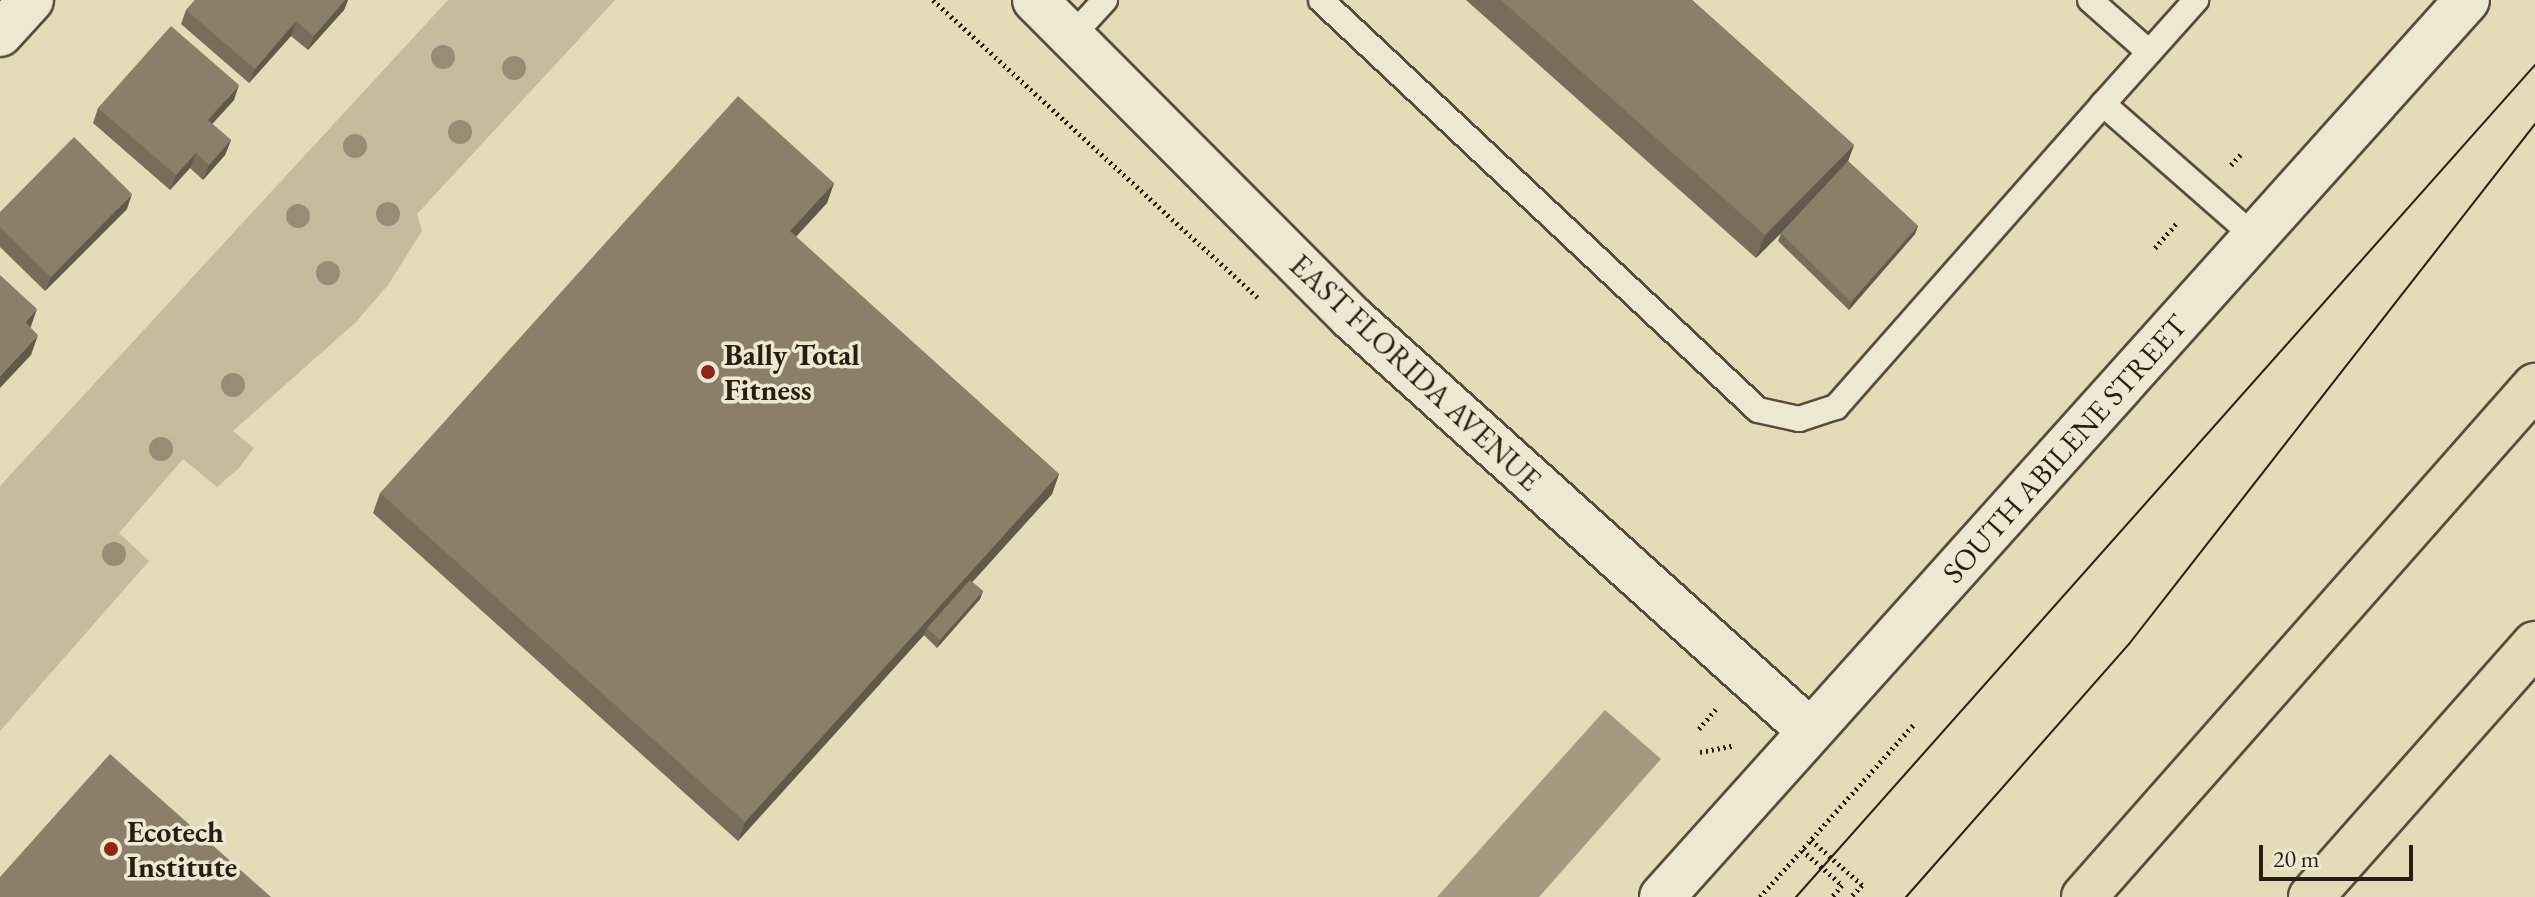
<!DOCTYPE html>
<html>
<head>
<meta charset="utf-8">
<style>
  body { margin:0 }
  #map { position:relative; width:2535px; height:897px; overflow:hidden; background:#e4dbb9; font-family:"EB Garamond",serif }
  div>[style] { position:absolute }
  .green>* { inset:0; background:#c5bb9d }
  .water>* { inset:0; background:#a59a80 }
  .path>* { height:5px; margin-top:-2.5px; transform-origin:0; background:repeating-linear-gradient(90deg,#2b1c12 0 2px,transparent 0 6px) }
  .roads { filter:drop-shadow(2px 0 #594c3c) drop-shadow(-2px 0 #594c3c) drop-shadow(0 2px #594c3c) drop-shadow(0 -2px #594c3c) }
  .lane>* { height:24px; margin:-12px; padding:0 12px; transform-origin:12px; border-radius:12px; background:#ede8d2 }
  .street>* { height:44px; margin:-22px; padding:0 22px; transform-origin:22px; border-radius:22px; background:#ede8d2 }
  .secondary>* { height:44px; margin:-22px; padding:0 22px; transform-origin:22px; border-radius:22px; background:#ede8d2 }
  .highway>* { height:44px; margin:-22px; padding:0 22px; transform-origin:22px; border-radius:22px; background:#e4dbb9 }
  .tram>* { height:2px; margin:-1px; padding:0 1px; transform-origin:1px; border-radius:1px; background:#2b1c12 }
  .trees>* { width:24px; height:24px; margin:-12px; border-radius:50%; background:#988c74 }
  .wall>* { inset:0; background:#786d5a }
  .shaded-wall>* { inset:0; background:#61594a }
  .building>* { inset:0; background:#8b7f69 }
  .dots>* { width:22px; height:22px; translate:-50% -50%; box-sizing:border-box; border:4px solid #ede8d2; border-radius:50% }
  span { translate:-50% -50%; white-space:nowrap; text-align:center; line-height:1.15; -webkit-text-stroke:7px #ede8d2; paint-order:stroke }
  .poi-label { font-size:30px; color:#2b1c12; font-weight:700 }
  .left { translate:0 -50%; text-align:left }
  .street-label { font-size:30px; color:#2b1c12 }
  .scale { position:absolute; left:2259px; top:845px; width:154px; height:36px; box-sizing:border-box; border:4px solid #2b1c12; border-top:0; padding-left:10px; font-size:24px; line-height:28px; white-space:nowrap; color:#2b1c12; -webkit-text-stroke:6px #ede8d2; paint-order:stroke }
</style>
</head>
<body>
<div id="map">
  <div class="green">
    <div style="clip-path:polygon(448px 0,615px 0,417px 214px,422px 231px,388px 285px,356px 322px,233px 431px,254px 448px,238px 469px,217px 487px,183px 459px,119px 533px,149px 561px,0 731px,0 486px)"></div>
  </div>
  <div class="water">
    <div style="clip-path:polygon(1605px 710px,1661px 759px,1539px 897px,1437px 897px)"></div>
  </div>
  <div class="path">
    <div style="left:933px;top:0;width:440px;rotate:42.5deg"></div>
    <div style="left:2231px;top:165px;width:16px;rotate:-47deg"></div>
    <div style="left:2155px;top:248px;width:35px;rotate:-49deg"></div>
    <div style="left:1699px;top:729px;width:26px;rotate:-50deg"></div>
    <div style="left:1700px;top:752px;width:33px;rotate:-11deg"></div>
    <div style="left:1811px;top:840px;width:68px;rotate:41.4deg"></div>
    <div style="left:1862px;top:885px;width:16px;rotate:133deg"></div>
    <div style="left:1802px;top:850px;width:53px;rotate:41.2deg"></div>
    <div style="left:1842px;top:885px;width:16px;rotate:130deg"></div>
    <div style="left:1760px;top:897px;width:232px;rotate:-48.3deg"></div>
  </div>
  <div class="roads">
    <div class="lane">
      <div style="left:1321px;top:0;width:599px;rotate:43.17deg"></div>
      <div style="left:1758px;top:410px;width:42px;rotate:12.4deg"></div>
      <div style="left:1799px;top:419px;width:39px;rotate:-18deg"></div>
      <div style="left:1836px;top:407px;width:404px;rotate:-48.6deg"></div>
      <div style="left:2103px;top:104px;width:202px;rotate:41.2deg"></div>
      <div style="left:2090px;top:0;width:79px;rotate:41.4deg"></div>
      <div style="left:1072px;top:36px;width:49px;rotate:-47.5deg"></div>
      <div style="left:2103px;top:104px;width:140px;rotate:-48.2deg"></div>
    </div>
    <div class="street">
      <div style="left:0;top:34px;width:46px;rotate:-47.6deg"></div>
    </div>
    <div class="secondary">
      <div style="left:1035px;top:0;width:449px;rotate:45.1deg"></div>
      <div style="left:1352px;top:318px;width:617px;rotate:42.04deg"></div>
      <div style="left:1662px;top:897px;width:1205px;rotate:-48.09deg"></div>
    </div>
    <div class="highway">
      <div style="left:2084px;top:897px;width:682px;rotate:-48.57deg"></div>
      <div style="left:2311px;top:897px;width:338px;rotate:-48.5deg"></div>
    </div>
  </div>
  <div class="tram">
    <div style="left:1796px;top:897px;width:1113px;rotate:-48.39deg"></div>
    <div style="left:1906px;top:897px;width:337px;rotate:-48.6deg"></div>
    <div style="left:2129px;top:644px;width:660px;rotate:-52.02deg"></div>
  </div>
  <div class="trees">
    <div style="left:443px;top:57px"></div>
    <div style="left:514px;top:68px"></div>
    <div style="left:460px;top:132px"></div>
    <div style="left:355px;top:146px"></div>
    <div style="left:388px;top:214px"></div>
    <div style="left:298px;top:216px"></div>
    <div style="left:328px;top:273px"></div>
    <div style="left:233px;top:385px"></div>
    <div style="left:161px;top:449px"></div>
    <div style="left:114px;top:554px"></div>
  </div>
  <div class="wall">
    <div style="clip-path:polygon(195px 0,348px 0,344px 10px,308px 50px,291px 36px,249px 83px,181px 24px,186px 10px)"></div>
    <div style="clip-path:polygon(1466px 0,1692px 0,1854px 145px,1848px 161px,1918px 226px,1915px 234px,1849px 310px,1778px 241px,1781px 233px,1756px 258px)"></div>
    <div style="clip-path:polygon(234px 100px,212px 124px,231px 140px,225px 155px,203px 180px,190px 168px,170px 190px,93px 123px,98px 108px)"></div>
    <div style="clip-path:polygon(834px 183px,827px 203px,796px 237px,1059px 474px,1052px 494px,972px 582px,983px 591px,980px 599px,937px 648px,924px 635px,738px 841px,373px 513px,380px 493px)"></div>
    <div style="clip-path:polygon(127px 209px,45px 291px,0 247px,0 212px)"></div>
  </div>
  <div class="shaded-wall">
    <div style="clip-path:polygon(345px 0,348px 0,344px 10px,308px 50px,314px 36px)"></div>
    <div style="clip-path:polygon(296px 21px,291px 36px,249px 83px,255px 69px)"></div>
    <div style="clip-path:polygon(239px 85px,234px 100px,203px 134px,208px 120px)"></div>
    <div style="clip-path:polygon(231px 140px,225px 155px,203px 180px,209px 165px)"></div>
    <div style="clip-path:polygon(1854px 145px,1845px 169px,1756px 258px,1765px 235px)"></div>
    <div style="clip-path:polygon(196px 153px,190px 168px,170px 190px,176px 175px)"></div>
    <div style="clip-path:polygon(834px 183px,827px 203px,782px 251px,790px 231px)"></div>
    <div style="clip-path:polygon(132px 194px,127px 209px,45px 291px,51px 277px)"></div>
    <div style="clip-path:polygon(1918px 226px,1915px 234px,1849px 310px,1851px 302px)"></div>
    <div style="clip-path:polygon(37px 309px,30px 329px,25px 322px)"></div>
    <div style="clip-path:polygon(38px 335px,31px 355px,0 388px,0 376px)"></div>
    <div style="clip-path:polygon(1059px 474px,1052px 494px,929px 630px,927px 628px,924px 635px,738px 841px,745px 822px)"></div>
    <div style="clip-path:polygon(983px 591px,980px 599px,937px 648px,940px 640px)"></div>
  </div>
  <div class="building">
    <div style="clip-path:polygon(195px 0,345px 0,314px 36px,296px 21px,255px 69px,186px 10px)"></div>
    <div style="clip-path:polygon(1501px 0,1692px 0,1854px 145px,1765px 235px)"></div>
    <div style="clip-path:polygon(171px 26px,239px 85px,208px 120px,231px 140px,209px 165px,196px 153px,176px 175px,98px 108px)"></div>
    <div style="clip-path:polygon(738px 96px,834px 183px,790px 231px,1059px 474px,745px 822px,380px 493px)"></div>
    <div style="clip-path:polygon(74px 137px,132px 194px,51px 277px,0 227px,0 212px)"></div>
    <div style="clip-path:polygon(1848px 161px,1918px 226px,1851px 302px,1781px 233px)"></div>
    <div style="clip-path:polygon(0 275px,37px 309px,25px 322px,38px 335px,0 376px)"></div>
    <div style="clip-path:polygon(970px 580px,983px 591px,940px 640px,927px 628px)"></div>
    <div style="clip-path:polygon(110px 754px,271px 897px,0 897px,0 877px)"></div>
  </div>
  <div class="dots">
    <div style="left:708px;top:372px;background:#8f2418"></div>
    <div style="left:111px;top:849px;background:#8f2418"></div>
  </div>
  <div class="poi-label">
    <span class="left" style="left:724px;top:372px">Bally Total<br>Fitness</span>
    <span class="left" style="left:127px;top:849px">Ecotech<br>Institute</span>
  </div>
  <div class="street-label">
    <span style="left:1415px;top:373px;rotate:43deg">EAST FLORIDA AVENUE</span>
    <span style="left:2065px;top:449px;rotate:-48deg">SOUTH ABILENE STREET</span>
  </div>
  <div class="scale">20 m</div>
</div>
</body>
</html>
